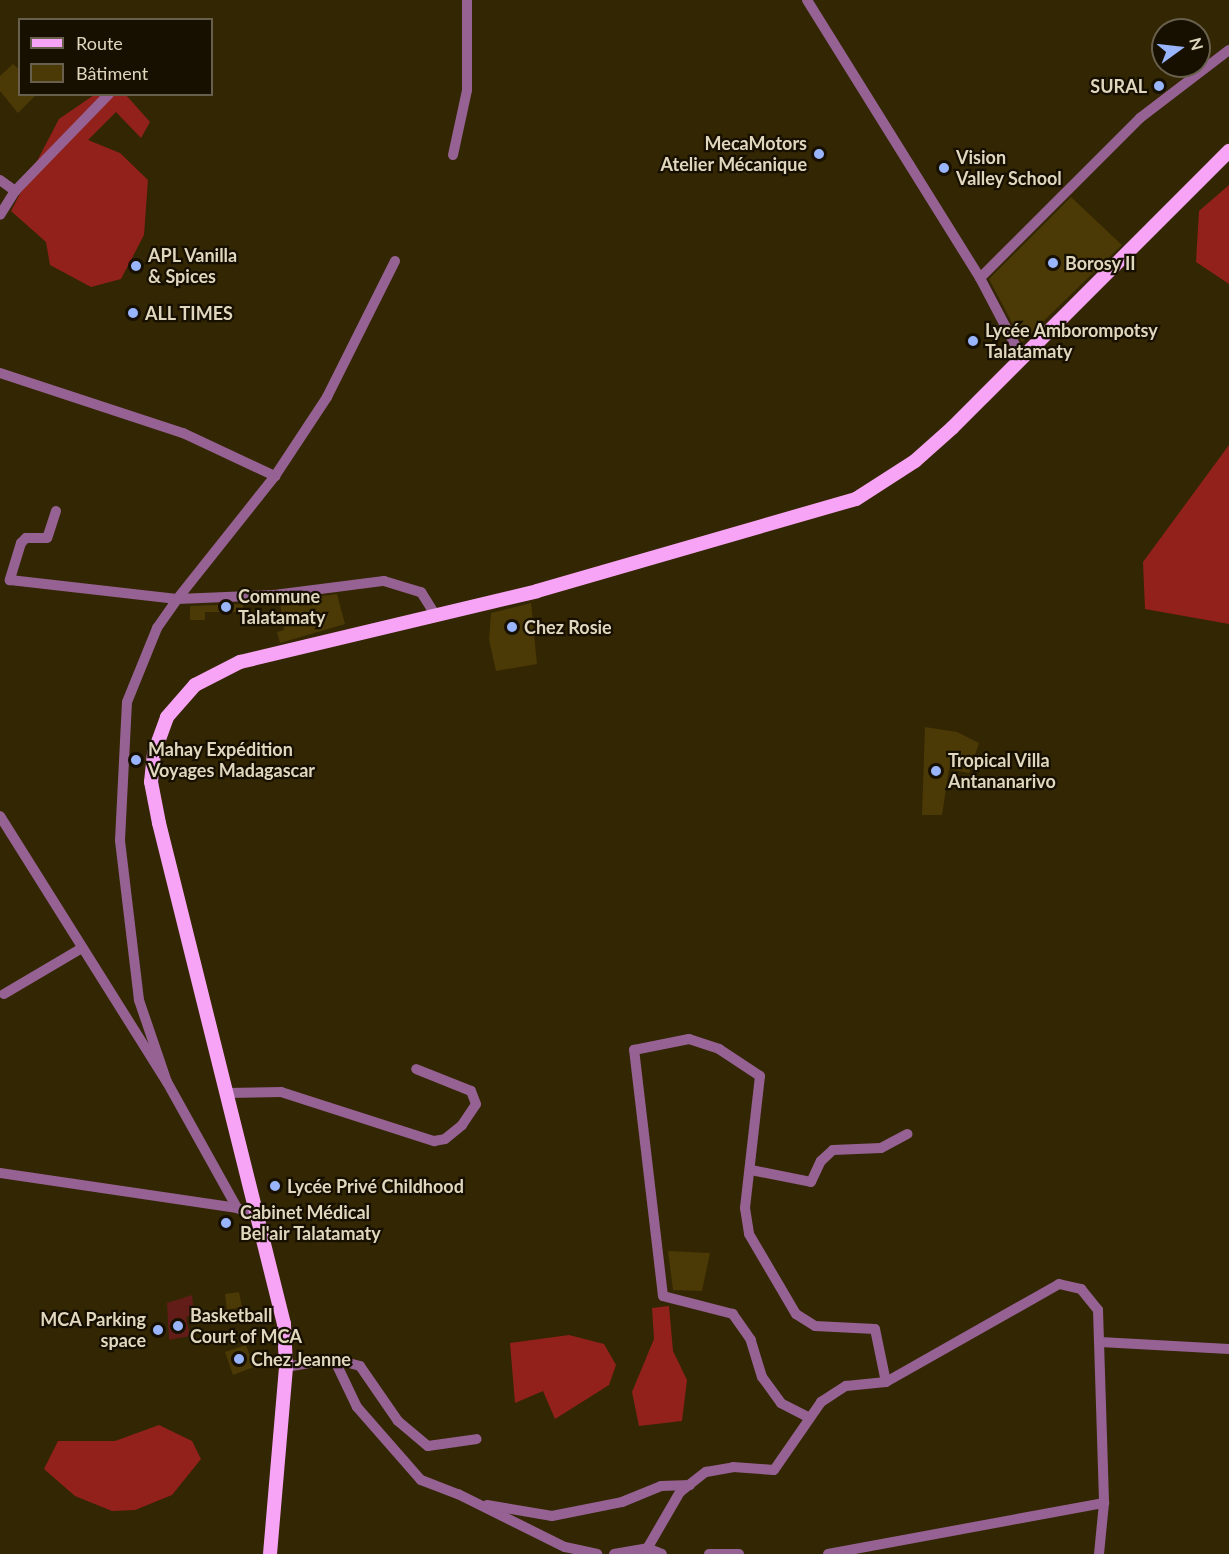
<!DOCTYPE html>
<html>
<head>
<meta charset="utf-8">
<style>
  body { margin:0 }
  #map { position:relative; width:1229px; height:1554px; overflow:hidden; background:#332602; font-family:Lato,sans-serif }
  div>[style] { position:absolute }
  .green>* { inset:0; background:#631d18 }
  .forest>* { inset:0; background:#92211c }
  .building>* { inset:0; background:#4b3906 }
  .minor>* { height:10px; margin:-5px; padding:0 5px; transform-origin:5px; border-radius:5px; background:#956293 }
  .major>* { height:14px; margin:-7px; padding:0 7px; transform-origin:7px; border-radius:7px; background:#f8a4f6 }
  .dots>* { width:16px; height:16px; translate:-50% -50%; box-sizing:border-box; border:3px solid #171001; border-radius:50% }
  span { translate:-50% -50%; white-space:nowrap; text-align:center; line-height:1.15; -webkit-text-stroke:4.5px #171001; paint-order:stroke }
  .poi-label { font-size:18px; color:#e1d7bf; font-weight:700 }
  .right { translate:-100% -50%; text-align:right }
  .left { translate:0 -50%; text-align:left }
  .legend { position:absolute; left:18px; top:18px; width:195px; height:78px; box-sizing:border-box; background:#171001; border:2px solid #68604d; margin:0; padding:8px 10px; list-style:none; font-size:18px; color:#e1d7bf }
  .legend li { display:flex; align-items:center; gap:12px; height:30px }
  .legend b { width:30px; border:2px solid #68604d }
  .north { position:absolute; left:1151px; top:18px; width:60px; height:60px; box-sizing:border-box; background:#171001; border:2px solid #68604d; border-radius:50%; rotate:75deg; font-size:16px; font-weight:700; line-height:24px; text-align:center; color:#e1d7bf }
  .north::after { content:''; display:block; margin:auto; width:21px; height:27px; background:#99b5fd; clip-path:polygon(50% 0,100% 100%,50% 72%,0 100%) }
</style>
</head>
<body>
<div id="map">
  <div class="green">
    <div style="clip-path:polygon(192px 1295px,194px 1315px,186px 1317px,190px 1336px,169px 1340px,167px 1303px)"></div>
  </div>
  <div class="forest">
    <div style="clip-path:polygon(94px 95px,126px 95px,150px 122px,141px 138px,116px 112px,88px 140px,120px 153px,148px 180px,144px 235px,121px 279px,91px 287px,50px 265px,46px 242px,11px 211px,59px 119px)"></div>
    <div style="clip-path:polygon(1229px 185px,1229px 284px,1196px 262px,1199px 211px)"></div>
    <div style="clip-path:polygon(1229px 445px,1229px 624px,1145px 609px,1143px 562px)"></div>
    <div style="clip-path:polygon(669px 1306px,673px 1351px,687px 1380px,682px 1421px,639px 1426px,632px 1392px,654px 1339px,652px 1308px)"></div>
    <div style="clip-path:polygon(569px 1335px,604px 1344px,616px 1365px,609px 1385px,555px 1419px,543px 1391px,515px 1403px,510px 1343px)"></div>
    <div style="clip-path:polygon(159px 1425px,192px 1441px,201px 1459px,172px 1495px,135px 1510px,112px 1511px,75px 1496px,44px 1469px,58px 1441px,115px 1441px)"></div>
  </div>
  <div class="building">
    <div style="clip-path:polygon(13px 64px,20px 70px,20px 94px,37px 94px,18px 113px,0 91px,0 76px)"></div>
    <div style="clip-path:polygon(1071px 197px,1122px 245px,1022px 342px,989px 279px)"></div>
    <div style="clip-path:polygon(337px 594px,345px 624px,280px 643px,277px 632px,284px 630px,280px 602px)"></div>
    <div style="clip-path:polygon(531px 603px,537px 664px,496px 671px,489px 640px,491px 613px)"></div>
    <div style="clip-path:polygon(243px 604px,243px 612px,205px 612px,205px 620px,190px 620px,190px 606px)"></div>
    <div style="clip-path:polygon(925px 727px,957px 732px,979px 743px,969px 773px,949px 769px,942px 815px,922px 815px)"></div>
    <div style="clip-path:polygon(668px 1251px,710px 1253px,702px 1291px,673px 1290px)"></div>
    <div style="clip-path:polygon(239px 1292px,242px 1307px,227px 1310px,225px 1294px)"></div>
    <div style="clip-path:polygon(246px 1345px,254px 1367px,233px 1375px,225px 1352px)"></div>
  </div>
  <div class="minor">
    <div style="left:807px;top:0;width:327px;rotate:58.1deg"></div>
    <div style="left:980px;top:278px;width:88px;rotate:62.3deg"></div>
    <div style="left:453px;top:155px;width:66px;rotate:-77.8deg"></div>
    <div style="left:467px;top:90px;width:90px;rotate:-90deg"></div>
    <div style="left:0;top:180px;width:19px;rotate:36deg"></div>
    <div style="left:15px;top:191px;width:28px;rotate:122deg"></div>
    <div style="left:15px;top:191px;width:135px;rotate:-45.9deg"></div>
    <div style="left:980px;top:278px;width:226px;rotate:-45deg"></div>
    <div style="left:1140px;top:118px;width:112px;rotate:-37.4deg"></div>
    <div style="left:0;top:373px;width:193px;rotate:18.2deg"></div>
    <div style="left:183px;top:433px;width:102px;rotate:25.1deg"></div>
    <div style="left:275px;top:476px;width:157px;rotate:128.5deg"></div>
    <div style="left:177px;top:599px;width:97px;rotate:-2.4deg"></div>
    <div style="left:274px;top:595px;width:111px;rotate:-7.3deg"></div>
    <div style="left:384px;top:581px;width:39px;rotate:17deg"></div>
    <div style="left:421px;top:592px;width:25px;rotate:58deg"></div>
    <div style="left:275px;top:476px;width:95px;rotate:-56.6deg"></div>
    <div style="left:327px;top:397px;width:152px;rotate:-63.4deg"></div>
    <div style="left:56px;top:511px;width:28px;rotate:108deg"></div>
    <div style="left:47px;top:538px;width:21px;rotate:180deg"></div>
    <div style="left:26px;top:538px;width:7px;rotate:135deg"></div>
    <div style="left:21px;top:543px;width:39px;rotate:107deg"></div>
    <div style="left:10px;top:580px;width:168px;rotate:6.5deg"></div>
    <div style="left:0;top:816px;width:314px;rotate:57.9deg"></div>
    <div style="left:167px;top:1082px;width:144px;rotate:60.9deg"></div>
    <div style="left:237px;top:1208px;width:25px;rotate:21deg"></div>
    <div style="left:4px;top:994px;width:91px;rotate:-30.5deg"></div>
    <div style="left:167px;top:1082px;width:87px;rotate:-108.9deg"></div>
    <div style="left:139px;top:1000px;width:161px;rotate:-96.8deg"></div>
    <div style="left:120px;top:840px;width:138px;rotate:-87.1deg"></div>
    <div style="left:127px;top:702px;width:80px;rotate:-67.9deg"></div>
    <div style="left:157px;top:628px;width:35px;rotate:-55deg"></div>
    <div style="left:227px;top:1093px;width:54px;rotate:-1.1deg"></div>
    <div style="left:281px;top:1092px;width:161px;rotate:17.8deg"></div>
    <div style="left:434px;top:1141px;width:11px;rotate:-10deg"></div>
    <div style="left:445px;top:1139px;width:22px;rotate:-39deg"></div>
    <div style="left:462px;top:1125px;width:25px;rotate:-56deg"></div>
    <div style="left:476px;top:1104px;width:14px;rotate:-111deg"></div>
    <div style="left:471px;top:1091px;width:59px;rotate:-158.2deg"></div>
    <div style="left:751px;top:1170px;width:61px;rotate:11.3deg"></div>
    <div style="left:811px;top:1182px;width:23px;rotate:-65deg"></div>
    <div style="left:821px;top:1161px;width:16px;rotate:-43deg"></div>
    <div style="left:833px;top:1150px;width:48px;rotate:-2.4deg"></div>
    <div style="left:881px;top:1148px;width:30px;rotate:-28deg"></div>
    <div style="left:0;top:1173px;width:240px;rotate:8.4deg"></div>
    <div style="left:1100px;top:1342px;width:129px;rotate:3.1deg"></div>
    <div style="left:334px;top:1359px;width:27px;rotate:15deg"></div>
    <div style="left:360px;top:1366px;width:67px;rotate:55.4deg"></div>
    <div style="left:398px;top:1421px;width:39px;rotate:40deg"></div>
    <div style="left:428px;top:1446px;width:49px;rotate:-8.1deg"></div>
    <div style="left:286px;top:1367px;width:49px;rotate:-9.5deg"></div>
    <div style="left:334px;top:1359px;width:53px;rotate:64.4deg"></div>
    <div style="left:357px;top:1407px;width:97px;rotate:48.8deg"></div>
    <div style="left:421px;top:1480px;width:40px;rotate:21deg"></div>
    <div style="left:458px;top:1494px;width:119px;rotate:26.4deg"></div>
    <div style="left:565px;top:1547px;width:33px;rotate:12deg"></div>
    <div style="left:808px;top:1417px;width:30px;rotate:-153deg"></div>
    <div style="left:781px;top:1403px;width:32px;rotate:-126deg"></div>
    <div style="left:762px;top:1377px;width:39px;rotate:-107deg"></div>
    <div style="left:751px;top:1340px;width:32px;rotate:-125deg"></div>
    <div style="left:733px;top:1314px;width:72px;rotate:-165.6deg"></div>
    <div style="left:663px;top:1296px;width:248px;rotate:-96.7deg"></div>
    <div style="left:634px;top:1050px;width:56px;rotate:-11.3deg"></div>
    <div style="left:689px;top:1039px;width:32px;rotate:18deg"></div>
    <div style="left:719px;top:1049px;width:49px;rotate:33.4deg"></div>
    <div style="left:760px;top:1076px;width:133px;rotate:96.5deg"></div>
    <div style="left:745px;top:1208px;width:26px;rotate:81deg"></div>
    <div style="left:749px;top:1234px;width:93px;rotate:59.6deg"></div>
    <div style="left:796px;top:1314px;width:22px;rotate:32deg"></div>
    <div style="left:815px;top:1326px;width:60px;rotate:2.9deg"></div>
    <div style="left:875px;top:1329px;width:54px;rotate:78.3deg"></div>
    <div style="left:487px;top:1505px;width:66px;rotate:9.6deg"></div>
    <div style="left:552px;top:1516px;width:71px;rotate:-11.3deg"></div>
    <div style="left:622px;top:1502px;width:42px;rotate:-22.3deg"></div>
    <div style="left:661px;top:1486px;width:29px;rotate:-2deg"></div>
    <div style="left:614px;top:1554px;width:34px;rotate:-10deg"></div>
    <div style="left:647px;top:1548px;width:16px;rotate:22deg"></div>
    <div style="left:644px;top:1554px;width:72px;rotate:-59.9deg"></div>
    <div style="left:680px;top:1492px;width:33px;rotate:-38deg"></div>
    <div style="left:706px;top:1472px;width:27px;rotate:-10deg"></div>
    <div style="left:733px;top:1467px;width:41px;rotate:4.2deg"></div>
    <div style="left:774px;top:1470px;width:83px;rotate:-55.3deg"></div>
    <div style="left:821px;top:1402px;width:30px;rotate:-33deg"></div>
    <div style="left:846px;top:1386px;width:40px;rotate:-5.7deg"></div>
    <div style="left:886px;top:1382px;width:199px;rotate:-29.5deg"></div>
    <div style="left:1059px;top:1284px;width:23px;rotate:13deg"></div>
    <div style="left:1081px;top:1289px;width:27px;rotate:51deg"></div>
    <div style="left:1098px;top:1310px;width:193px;rotate:88.2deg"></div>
    <div style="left:1104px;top:1503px;width:51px;rotate:95.6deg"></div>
    <div style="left:709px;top:1554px;width:30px"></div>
    <div style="left:828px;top:1554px;width:281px;rotate:-10.5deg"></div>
  </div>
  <div class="major">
    <div style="left:270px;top:1554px;width:188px;rotate:-85.1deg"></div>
    <div style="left:286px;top:1367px;width:43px;rotate:-92.7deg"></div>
    <div style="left:284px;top:1324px;width:516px;rotate:-104.01deg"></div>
    <div style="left:159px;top:823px;width:42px;rotate:-101deg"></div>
    <div style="left:151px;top:782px;width:29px;rotate:-84deg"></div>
    <div style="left:154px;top:753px;width:38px;rotate:-70deg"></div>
    <div style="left:167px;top:717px;width:43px;rotate:-48.8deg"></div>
    <div style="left:195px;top:685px;width:51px;rotate:-27.1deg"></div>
    <div style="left:240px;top:662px;width:305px;rotate:-13.4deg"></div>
    <div style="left:537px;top:591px;width:332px;rotate:-16.1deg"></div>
    <div style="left:856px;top:499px;width:70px;rotate:-32.8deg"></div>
    <div style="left:915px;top:461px;width:50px;rotate:-41.7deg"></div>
    <div style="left:952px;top:428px;width:392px;rotate:-45deg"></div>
  </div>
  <div class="dots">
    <div style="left:1159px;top:86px;background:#99b5fd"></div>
    <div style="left:819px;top:154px;background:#99b5fd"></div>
    <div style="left:944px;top:168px;background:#99b5fd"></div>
    <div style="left:1053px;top:263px;background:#99b5fd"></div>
    <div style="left:136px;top:266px;background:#99b5fd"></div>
    <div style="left:133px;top:313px;background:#99b5fd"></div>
    <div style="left:973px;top:341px;background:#99b5fd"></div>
    <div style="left:226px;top:607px;background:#99b5fd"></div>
    <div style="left:512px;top:627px;background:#99b5fd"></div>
    <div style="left:136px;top:760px;background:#99b5fd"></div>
    <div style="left:936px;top:771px;background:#99b5fd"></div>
    <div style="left:275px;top:1186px;background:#99b5fd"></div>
    <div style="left:226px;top:1223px;background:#99b5fd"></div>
    <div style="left:178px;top:1326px;background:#99b5fd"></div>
    <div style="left:158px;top:1330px;background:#99b5fd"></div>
    <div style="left:239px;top:1359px;background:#99b5fd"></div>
  </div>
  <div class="poi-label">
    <span class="right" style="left:1147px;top:86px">SURAL</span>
    <span class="right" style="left:807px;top:154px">MecaMotors<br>Atelier Mécanique</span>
    <span class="left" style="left:956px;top:168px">Vision<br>Valley School</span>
    <span class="left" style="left:148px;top:266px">APL Vanilla<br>&amp; Spices</span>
    <span class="left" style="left:1065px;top:263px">Borosy II</span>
    <span class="left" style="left:145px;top:313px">ALL TIMES</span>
    <span class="left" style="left:985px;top:341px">Lycée Amborompotsy<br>Talatamaty</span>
    <span class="left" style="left:238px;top:607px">Commune<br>Talatamaty</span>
    <span class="left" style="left:524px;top:627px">Chez Rosie</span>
    <span class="left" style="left:148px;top:760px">Mahay Expédition<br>Voyages Madagascar</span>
    <span class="left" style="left:948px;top:771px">Tropical Villa<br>Antananarivo</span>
    <span class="left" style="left:287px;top:1186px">Lycée Privé Childhood</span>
    <span class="left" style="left:240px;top:1223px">Cabinet Médical<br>Bel'air Talatamaty</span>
    <span class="left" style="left:190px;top:1326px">Basketball<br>Court of MCA</span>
    <span class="right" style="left:146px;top:1330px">MCA Parking<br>space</span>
    <span class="left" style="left:251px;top:1359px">Chez Jeanne</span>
  </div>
  <ul class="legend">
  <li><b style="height:8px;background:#f8a4f6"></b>Route</li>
  <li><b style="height:16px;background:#4b3906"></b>Bâtiment</li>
  </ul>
  <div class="north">N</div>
</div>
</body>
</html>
